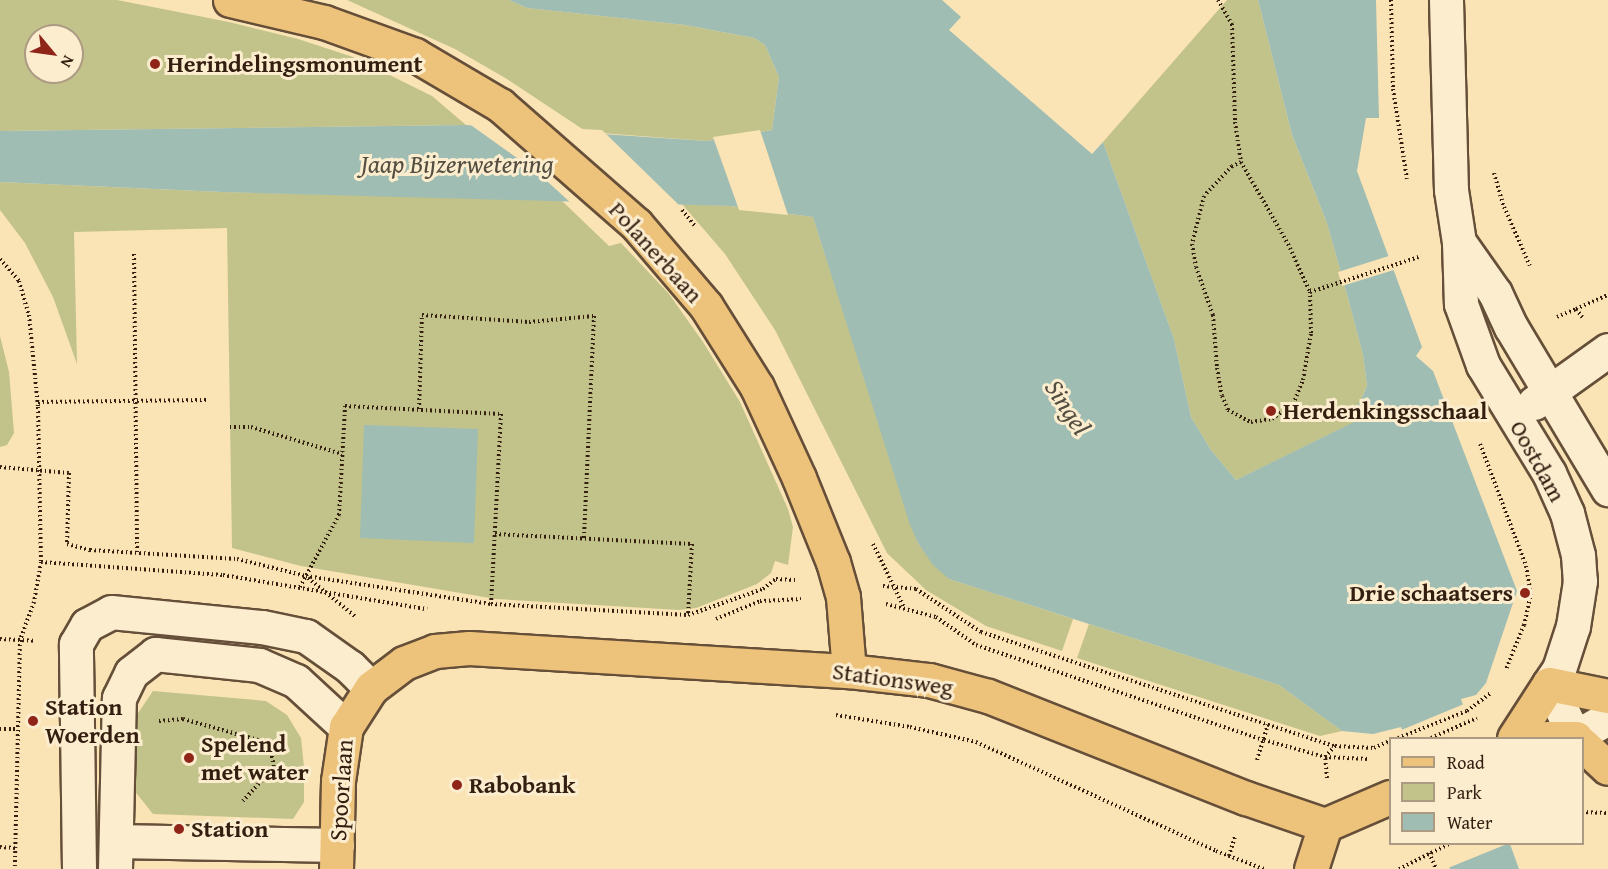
<!DOCTYPE html>
<html>
<head>
<meta charset="utf-8">
<style>
  body { margin:0 }
  #map { position:relative; width:1608px; height:869px; overflow:hidden; background:#fae3b5; font-family:"Gentium Book Plus",serif }
  div>[style] { position:absolute }
  .green>* { inset:0; background:#c1c38b }
  .water>* { inset:0; background:#9fbdb3 }
  .pier>* { inset:0; background:#fae3b5 }
  .path>* { height:4px; margin-top:-2px; transform-origin:0; background:repeating-linear-gradient(90deg,#341e10 0 1.5px,transparent 0 4.5px) }
  .roads { filter:drop-shadow(2px 0 #664f39) drop-shadow(-2px 0 #664f39) drop-shadow(0 2px #664f39) drop-shadow(0 -2px #664f39) }
  .minor>* { height:33px; margin:-16.5px; padding:0 16.5px; transform-origin:16.5px; border-radius:16.5px; background:#fcedcf }
  .major>* { height:33px; margin:-16.5px; padding:0 16.5px; transform-origin:16.5px; border-radius:16.5px; background:#edc27a }
  .dots>* { width:16px; height:16px; translate:-50% -50%; box-sizing:border-box; border:3px solid #fcedcf; border-radius:50% }
  span { translate:-50% -50%; white-space:nowrap; text-align:center; line-height:1.15; -webkit-text-stroke:6px #fcedcf; paint-order:stroke }
  .poi-label { font-size:24px; color:#341e10; font-weight:700 }
  .left { translate:0 -50%; text-align:left }
  .right { translate:-100% -50%; text-align:right }
  .street-label { font-size:24px; color:#341e10 }
  .water-label { font-size:26px; color:#544e41; font-style:italic }
  .legend { position:absolute; left:1389px; top:737px; width:195px; height:108px; box-sizing:border-box; background:#fcedcf; border:2px solid #ac9a83; margin:0; padding:8px 10px; list-style:none; font-size:18px; color:#341e10 }
  .legend li { display:flex; align-items:center; gap:12px; height:30px }
  .legend b { width:30px; border:2px solid #ac9a83 }
  .north { position:absolute; left:24px; top:24px; width:60px; height:60px; box-sizing:border-box; background:#fcedcf; border:2px solid #ac9a83; border-radius:50%; rotate:119deg; font-size:16px; font-weight:700; line-height:24px; text-align:center; color:#341e10 }
  .north::after { content:''; display:block; margin:auto; width:21px; height:27px; background:#8f2418; clip-path:polygon(50% 0,100% 100%,50% 72%,0 100%) }
</style>
</head>
<body>
<div id="map">
  <div class="green">
    <div style="clip-path:polygon(evenodd,0 0,117px 0,229px 22px,298px 39px,353px 57px,432px 96px,466px 125px,0 131px,0 0,36px 36px,72px 36px,72px 72px,36px 72px,36px 36px)"></div>
    <div style="clip-path:polygon(347px 0,509px 0,527px 8px,685px 25px,754px 38px,765px 45px,779px 77px,772px 130px,707px 141px,587px 132px,507px 79px,455px 49px)"></div>
    <div style="clip-path:polygon(1227px 0,1258px 0,1292px 135px,1327px 223px,1348px 298px,1363px 355px,1367px 386px,1360px 402px,1357px 421px,1236px 480px,1211px 450px,1191px 417px,1174px 339px,1103px 142px)"></div>
    <div style="clip-path:polygon(0 182px,222px 192px,561px 200px,609px 246px,621px 243px,669px 294px,703px 342px,740px 402px,788px 509px,793px 527px,788px 565px,775px 561px,771px 573px,757px 584px,696px 608px,679px 610px,496px 599px,301px 566px,232px 548px,227px 228px,74px 232px,77px 364px,53px 297px,25px 243px,0 210px)"></div>
    <div style="clip-path:polygon(682px 204px,731px 206px,813px 217px,918px 543px,949px 579px,1073px 619px,1062px 651px,986px 626px,926px 590px,887px 553px,775px 330px,725px 254px)"></div>
    <div style="clip-path:polygon(0 336px,9px 372px,14px 433px,7px 445px,0 447px)"></div>
    <div style="clip-path:polygon(1089px 624px,1279px 685px,1342px 731px,1320px 736px,1077px 658px)"></div>
    <div style="clip-path:polygon(153px 691px,266px 701px,287px 715px,301px 738px,304px 767px,304px 802px,293px 819px,153px 814px,133px 789px,132px 722px)"></div>
  </div>
  <div class="water">
    <div style="clip-path:polygon(509px 0,942px 0,961px 17px,949px 30px,1092px 154px,1103px 142px,1174px 339px,1191px 417px,1211px 450px,1236px 480px,1356px 421px,1347px 414px,1360px 402px,1367px 386px,1363px 355px,1348px 298px,1327px 223px,1292px 135px,1258px 0,1376px 0,1379px 118px,1366px 118px,1357px 171px,1422px 347px,1416px 356px,1433px 371px,1517px 591px,1486px 683px,1476px 695px,1461px 699px,1474px 738px,1405px 738px,1401px 727px,1373px 734px,1342px 731px,1279px 685px,949px 579px,933px 565px,918px 543px,910px 525px,813px 217px,731px 206px,222px 192px,0 182px,0 131px,466px 125px,707px 141px,772px 130px,779px 77px,765px 45px,754px 38px,685px 25px,527px 8px)"></div>
    <div style="clip-path:polygon(364px 425px,478px 429px,474px 543px,360px 538px)"></div>
    <div style="clip-path:polygon(1441px 844px,1510px 844px,1519px 869px,1450px 869px)"></div>
  </div>
  <div class="pier">
    <div style="clip-path:polygon(468px 123px,602px 130px,681px 207px,571px 203px,538px 173px)"></div>
    <div style="clip-path:polygon(760px 130px,788px 215px,739px 210px,713px 137px)"></div>
    <div style="clip-path:polygon(1392px 255px,1397px 269px,1342px 286px,1338px 272px)"></div>
    <div style="clip-path:polygon(1464px 704px,1477px 738px,1402px 738px,1399px 731px)"></div>
    <div style="clip-path:polygon(1438px 844px,1507px 844px,1448px 868px)"></div>
  </div>
  <div class="path">
    <div style="left:1218px;top:0;width:28px;rotate:60deg"></div>
    <div style="left:1232px;top:24px;width:98px;rotate:88.2deg"></div>
    <div style="left:1235px;top:122px;width:40px;rotate:81.5deg"></div>
    <div style="left:1241px;top:162px;width:95px;rotate:60.2deg"></div>
    <div style="left:1288px;top:244px;width:53px;rotate:65.4deg"></div>
    <div style="left:1310px;top:292px;width:114px;rotate:-17.8deg"></div>
    <div style="left:1391px;top:0;width:89px;rotate:88.7deg"></div>
    <div style="left:1393px;top:89px;width:91px;rotate:81.2deg"></div>
    <div style="left:1241px;top:162px;width:10px;rotate:156deg"></div>
    <div style="left:1232px;top:166px;width:41px;rotate:133deg"></div>
    <div style="left:1204px;top:196px;width:49px;rotate:104deg"></div>
    <div style="left:1192px;top:244px;width:23px;rotate:80deg"></div>
    <div style="left:1196px;top:267px;width:51px;rotate:70.5deg"></div>
    <div style="left:1213px;top:315px;width:53px;rotate:85.7deg"></div>
    <div style="left:1217px;top:368px;width:28px;rotate:80deg"></div>
    <div style="left:1222px;top:396px;width:15px;rotate:67deg"></div>
    <div style="left:1228px;top:410px;width:26px;rotate:28deg"></div>
    <div style="left:1251px;top:422px;width:21px;rotate:-8deg"></div>
    <div style="left:1272px;top:419px;width:26px;rotate:-36deg"></div>
    <div style="left:1293px;top:404px;width:26px;rotate:-67deg"></div>
    <div style="left:1303px;top:380px;width:48px;rotate:-80.3deg"></div>
    <div style="left:1311px;top:333px;width:41px;rotate:-91.4deg"></div>
    <div style="left:1494px;top:173px;width:35px;rotate:74deg"></div>
    <div style="left:1504px;top:207px;width:64px;rotate:66.2deg"></div>
    <div style="left:682px;top:210px;width:22px;rotate:51deg"></div>
    <div style="left:134px;top:254px;width:299px;rotate:89.4deg"></div>
    <div style="left:0;top:259px;width:29px;rotate:49deg"></div>
    <div style="left:19px;top:281px;width:35px;rotate:74deg"></div>
    <div style="left:29px;top:315px;width:92px;rotate:84.4deg"></div>
    <div style="left:38px;top:407px;width:155px;rotate:88.9deg"></div>
    <div style="left:41px;top:562px;width:41px;rotate:99.9deg"></div>
    <div style="left:34px;top:602px;width:40px;rotate:110.2deg"></div>
    <div style="left:20px;top:640px;width:229px;rotate:91.3deg"></div>
    <div style="left:1576px;top:309px;width:35px;rotate:-24deg"></div>
    <div style="left:1557px;top:317px;width:21px;rotate:-23deg"></div>
    <div style="left:1576px;top:309px;width:11px;rotate:52deg"></div>
    <div style="left:38px;top:402px;width:168px;rotate:-0.7deg"></div>
    <div style="left:419px;top:409px;width:94px;rotate:-88.2deg"></div>
    <div style="left:422px;top:315px;width:107px;rotate:3.7deg"></div>
    <div style="left:529px;top:322px;width:65px;rotate:-5.3deg"></div>
    <div style="left:594px;top:316px;width:223px;rotate:92.6deg"></div>
    <div style="left:230px;top:427px;width:21px"></div>
    <div style="left:251px;top:427px;width:95px;rotate:16.5deg"></div>
    <div style="left:1480px;top:444px;width:130px;rotate:69.3deg"></div>
    <div style="left:1526px;top:566px;width:27px;rotate:80deg"></div>
    <div style="left:1531px;top:593px;width:33px;rotate:102deg"></div>
    <div style="left:1524px;top:625px;width:48px;rotate:112.2deg"></div>
    <div style="left:0;top:467px;width:69px;rotate:5deg"></div>
    <div style="left:69px;top:473px;width:71px;rotate:91.6deg"></div>
    <div style="left:67px;top:544px;width:24px;rotate:15deg"></div>
    <div style="left:90px;top:550px;width:147px;rotate:3.5deg"></div>
    <div style="left:237px;top:559px;width:71px;rotate:13.8deg"></div>
    <div style="left:306px;top:576px;width:187px;rotate:8.6deg"></div>
    <div style="left:491px;top:604px;width:197px;rotate:3.2deg"></div>
    <div style="left:688px;top:615px;width:79px;rotate:-19.1deg"></div>
    <div style="left:763px;top:589px;width:16px;rotate:-38deg"></div>
    <div style="left:776px;top:579px;width:19px;rotate:3deg"></div>
    <div style="left:495px;top:534px;width:197px;rotate:2.9deg"></div>
    <div style="left:692px;top:544px;width:71px;rotate:93.2deg"></div>
    <div style="left:873px;top:544px;width:70px;rotate:63.8deg"></div>
    <div style="left:41px;top:562px;width:182px;rotate:4.1deg"></div>
    <div style="left:223px;top:575px;width:207px;rotate:9.5deg"></div>
    <div style="left:308px;top:578px;width:62px;rotate:39.1deg"></div>
    <div style="left:883px;top:586px;width:33px;rotate:5deg"></div>
    <div style="left:916px;top:589px;width:78px;rotate:33.5deg"></div>
    <div style="left:981px;top:632px;width:372px;rotate:17.9deg"></div>
    <div style="left:300px;top:587px;width:82px;rotate:-61.6deg"></div>
    <div style="left:339px;top:515px;width:109px;rotate:-86.8deg"></div>
    <div style="left:345px;top:406px;width:156px;rotate:2.9deg"></div>
    <div style="left:501px;top:414px;width:190px;rotate:93deg"></div>
    <div style="left:886px;top:604px;width:52px;rotate:14.6deg"></div>
    <div style="left:936px;top:617px;width:49px;rotate:35deg"></div>
    <div style="left:976px;top:645px;width:303px;rotate:18.3deg"></div>
    <div style="left:1264px;top:740px;width:63px;rotate:15.6deg"></div>
    <div style="left:1325px;top:757px;width:44px;rotate:2.6deg"></div>
    <div style="left:716px;top:619px;width:48px;rotate:-22.2deg"></div>
    <div style="left:760px;top:601px;width:41px;rotate:-2.8deg"></div>
    <div style="left:0;top:639px;width:35px;rotate:3deg"></div>
    <div style="left:836px;top:715px;width:75px;rotate:9.2deg"></div>
    <div style="left:910px;top:727px;width:68px;rotate:12.8deg"></div>
    <div style="left:976px;top:742px;width:264px;rotate:24.4deg"></div>
    <div style="left:1216px;top:851px;width:51px;rotate:20.6deg"></div>
    <div style="left:159px;top:721px;width:24px;rotate:-5deg"></div>
    <div style="left:183px;top:719px;width:89px;rotate:15.6deg"></div>
    <div style="left:269px;top:743px;width:25px;rotate:78deg"></div>
    <div style="left:274px;top:767px;width:46px;rotate:132.4deg"></div>
    <div style="left:0;top:729px;width:18px"></div>
    <div style="left:1398px;top:738px;width:74px;rotate:-21.4deg"></div>
    <div style="left:1467px;top:711px;width:30px;rotate:-37deg"></div>
    <div style="left:1431px;top:738px;width:50px;rotate:-23.5deg"></div>
    <div style="left:1257px;top:760px;width:37px;rotate:-73deg"></div>
    <div style="left:1327px;top:778px;width:21px;rotate:-95deg"></div>
    <div style="left:1325px;top:757px;width:15px;rotate:-48deg"></div>
    <div style="left:1335px;top:746px;width:39px;rotate:3deg"></div>
    <div style="left:1374px;top:748px;width:17px;rotate:-24deg"></div>
    <div style="left:1582px;top:812px;width:26px;rotate:2deg"></div>
    <div style="left:0;top:847px;width:16px;rotate:4deg"></div>
    <div style="left:1429px;top:853px;width:17px;rotate:66deg"></div>
    <div style="left:1229px;top:856px;width:21px;rotate:-73deg"></div>
    <div style="left:1399px;top:869px;width:56px;rotate:-26.6deg"></div>
  </div>
  <div class="roads">
    <div class="minor">
      <div style="left:1446px;top:0;width:190px;rotate:88.5deg"></div>
      <div style="left:1451px;top:190px;width:53px;rotate:81.3deg"></div>
      <div style="left:1459px;top:242px;width:62px;rotate:88.2deg"></div>
      <div style="left:1461px;top:304px;width:65px;rotate:70.2deg"></div>
      <div style="left:1483px;top:365px;width:127px;rotate:58.6deg"></div>
      <div style="left:1549px;top:473px;width:44px;rotate:65.8deg"></div>
      <div style="left:1567px;top:513px;width:43px;rotate:75.3deg"></div>
      <div style="left:1578px;top:555px;width:26px;rotate:86deg"></div>
      <div style="left:1580px;top:581px;width:46px;rotate:98.8deg"></div>
      <div style="left:1573px;top:626px;width:45px;rotate:108deg"></div>
      <div style="left:1559px;top:669px;width:18px;rotate:124deg"></div>
      <div style="left:1549px;top:684px;width:59px;rotate:63.9deg"></div>
      <div style="left:1575px;top:737px;width:38px;rotate:-30deg"></div>
      <div style="left:1459px;top:242px;width:62px;rotate:54.8deg"></div>
      <div style="left:1495px;top:293px;width:38px;rotate:65deg"></div>
      <div style="left:1511px;top:327px;width:189px;rotate:59.1deg"></div>
      <div style="left:1534px;top:403px;width:91px;rotate:-35.6deg"></div>
      <div style="left:116px;top:841px;width:221px;rotate:1deg"></div>
      <div style="left:79px;top:869px;width:225px;rotate:-90.8deg"></div>
      <div style="left:76px;top:644px;width:22px;rotate:-60deg"></div>
      <div style="left:87px;top:625px;width:27px;rotate:-28deg"></div>
      <div style="left:111px;top:612px;width:152px;rotate:5.7deg"></div>
      <div style="left:262px;top:627px;width:45px;rotate:11.6deg"></div>
      <div style="left:306px;top:636px;width:54px;rotate:35.2deg"></div>
      <div style="left:350px;top:667px;width:30px;rotate:45deg"></div>
      <div style="left:115px;top:869px;width:171px;rotate:-88.7deg"></div>
      <div style="left:119px;top:698px;width:28px;rotate:-64deg"></div>
      <div style="left:131px;top:673px;width:31px;rotate:-38deg"></div>
      <div style="left:155px;top:654px;width:105px;rotate:6deg"></div>
      <div style="left:259px;top:665px;width:40px;rotate:23.4deg"></div>
      <div style="left:296px;top:681px;width:68px;rotate:42.6deg"></div>
    </div>
    <div class="major">
      <div style="left:230px;top:0;width:97px;rotate:13.2deg"></div>
      <div style="left:324px;top:22px;width:97px;rotate:19.9deg"></div>
      <div style="left:415px;top:55px;width:99px;rotate:30.5deg"></div>
      <div style="left:500px;top:105px;width:181px;rotate:41.2deg"></div>
      <div style="left:636px;top:224px;width:108px;rotate:49.5deg"></div>
      <div style="left:706px;top:306px;width:96px;rotate:57.8deg"></div>
      <div style="left:757px;top:387px;width:100px;rotate:65.2deg"></div>
      <div style="left:799px;top:478px;width:91px;rotate:68deg"></div>
      <div style="left:833px;top:562px;width:36px;rotate:74deg"></div>
      <div style="left:843px;top:597px;width:74px;rotate:85.4deg"></div>
      <div style="left:1514px;top:738px;width:64px;rotate:-57.1deg"></div>
      <div style="left:1549px;top:684px;width:60px;rotate:11.5deg"></div>
      <div style="left:1547px;top:738px;width:29px"></div>
      <div style="left:1582px;top:744px;width:35px;rotate:43deg"></div>
      <div style="left:336px;top:869px;width:88px;rotate:-88.7deg"></div>
      <div style="left:338px;top:781px;width:55px;rotate:-81.6deg"></div>
      <div style="left:346px;top:727px;width:46px;rotate:-57.3deg"></div>
      <div style="left:371px;top:688px;width:41px;rotate:-37.1deg"></div>
      <div style="left:404px;top:663px;width:33px;rotate:-21deg"></div>
      <div style="left:435px;top:651px;width:34px;rotate:-5deg"></div>
      <div style="left:469px;top:648px;width:381px;rotate:3.5deg"></div>
      <div style="left:849px;top:671px;width:81px;rotate:6.4deg"></div>
      <div style="left:929px;top:680px;width:61px;rotate:15.2deg"></div>
      <div style="left:988px;top:696px;width:277px;rotate:21.6deg"></div>
      <div style="left:1246px;top:798px;width:83px;rotate:18.9deg"></div>
      <div style="left:1325px;top:825px;width:71px;rotate:-23.3deg"></div>
      <div style="left:1311px;top:869px;width:46px;rotate:-72.3deg"></div>
    </div>
  </div>
  <div class="dots">
    <div style="left:155px;top:64px;background:#8f2418"></div>
    <div style="left:1271px;top:411px;background:#8f2418"></div>
    <div style="left:1525px;top:593px;background:#8f2418"></div>
    <div style="left:33px;top:721px;background:#8f2418"></div>
    <div style="left:189px;top:758px;background:#8f2418"></div>
    <div style="left:457px;top:785px;background:#8f2418"></div>
    <div style="left:179px;top:829px;background:#8f2418"></div>
  </div>
  <div class="poi-label">
    <span class="left" style="left:167px;top:64px">Herindelingsmonument</span>
    <span class="left" style="left:1283px;top:411px">Herdenkingsschaal</span>
    <span class="right" style="left:1513px;top:593px">Drie schaatsers</span>
    <span class="left" style="left:45px;top:721px">Station<br>Woerden</span>
    <span class="left" style="left:201px;top:758px">Spelend<br>met water</span>
    <span class="left" style="left:469px;top:785px">Rabobank</span>
    <span class="left" style="left:191px;top:829px">Station</span>
  </div>
  <div class="street-label">
    <span style="left:656px;top:252px;rotate:48deg">Polanerbaan</span>
    <span style="left:1538px;top:461px;rotate:61deg">Oostdam</span>
    <span style="left:893px;top:679px;rotate:8deg">Stationsweg</span>
    <span style="left:341px;top:790px;rotate:-86deg">Spoorlaan</span>
  </div>
  <div class="water-label">
    <span style="left:457px;top:164px">Jaap Bijzerwetering</span>
    <span style="left:1068px;top:407px;rotate:57deg">Singel</span>
  </div>
  <ul class="legend">
  <li><b style="height:8px;background:#edc27a"></b>Road</li>
  <li><b style="height:16px;background:#c1c38b"></b>Park</li>
  <li><b style="height:16px;background:#9fbdb3"></b>Water</li>
  </ul>
  <div class="north">N</div>
</div>
</body>
</html>
